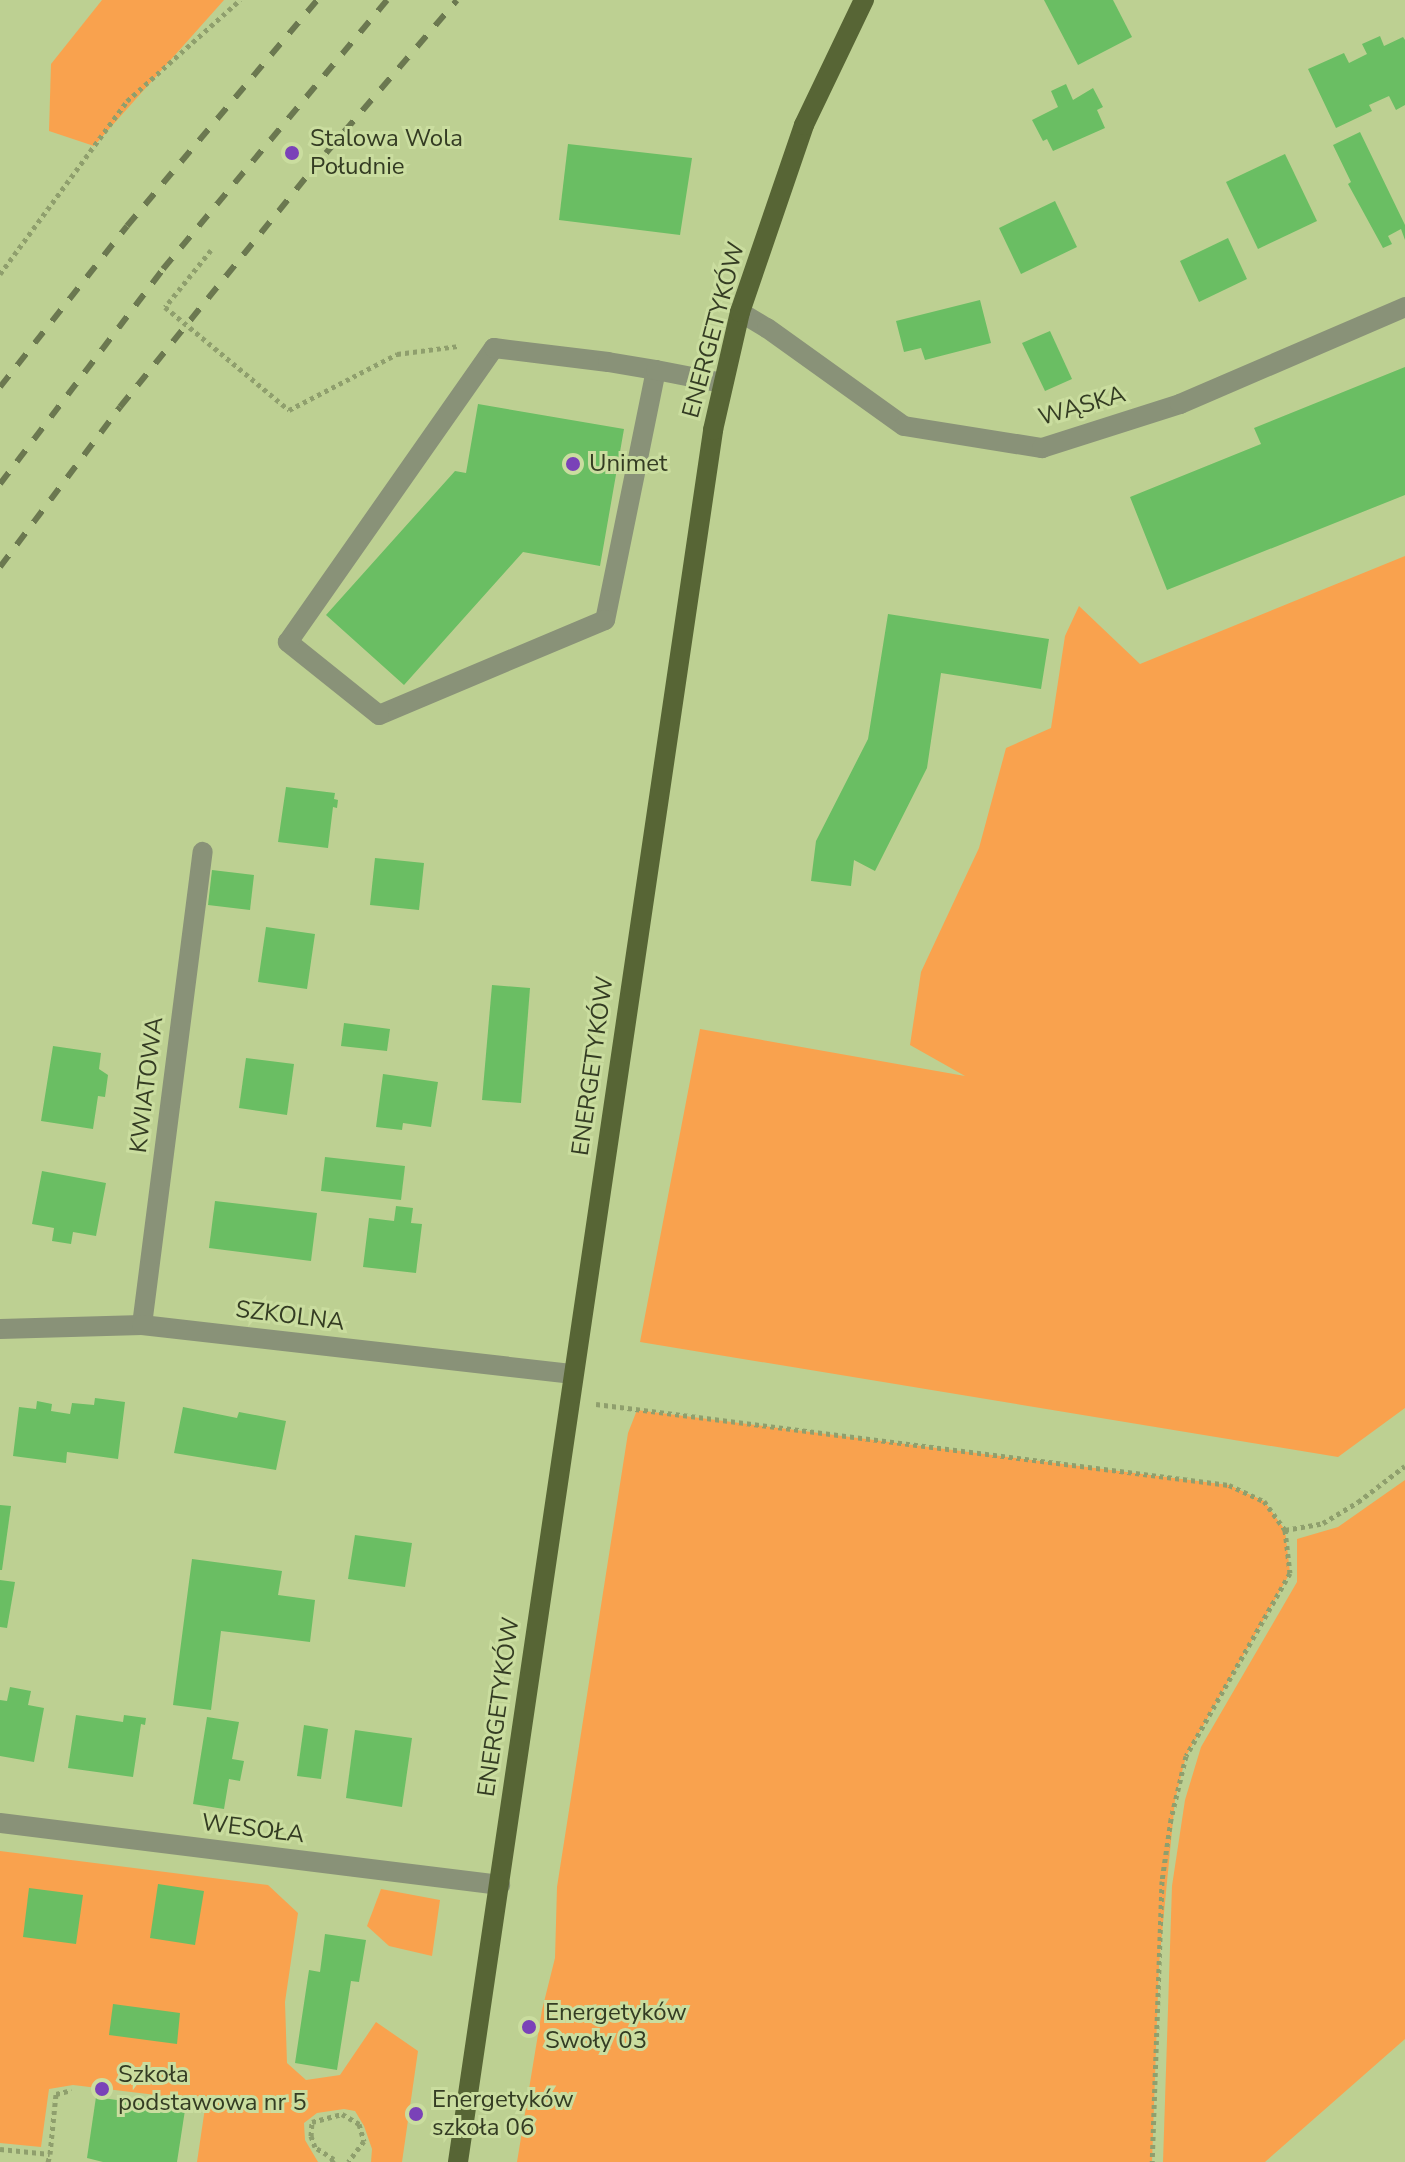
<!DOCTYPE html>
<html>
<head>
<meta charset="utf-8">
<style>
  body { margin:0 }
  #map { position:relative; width:1405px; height:2162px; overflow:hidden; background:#bdd092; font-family:"Nunito Sans",sans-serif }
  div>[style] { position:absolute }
  .green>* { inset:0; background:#f9a24e }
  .building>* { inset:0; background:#6abe63 }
  .path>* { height:5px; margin-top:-2.5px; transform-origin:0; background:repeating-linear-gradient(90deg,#8f9f6d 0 4px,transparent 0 8px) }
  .minor>* { height:20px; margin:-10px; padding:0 10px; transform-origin:10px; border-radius:10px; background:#899278 }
  .major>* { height:20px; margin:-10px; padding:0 10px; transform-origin:10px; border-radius:10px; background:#576535 }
  .rail>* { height:6px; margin-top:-3px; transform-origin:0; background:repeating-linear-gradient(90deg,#6b7850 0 14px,transparent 0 28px) }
  .dots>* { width:22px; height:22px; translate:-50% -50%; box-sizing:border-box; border:4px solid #cadd9f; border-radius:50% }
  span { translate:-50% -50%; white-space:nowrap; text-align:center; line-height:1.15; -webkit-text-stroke:6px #cadd9f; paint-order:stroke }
  .poi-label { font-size:24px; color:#343c23 }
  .left { translate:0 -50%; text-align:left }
  .street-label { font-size:24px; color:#343c23 }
</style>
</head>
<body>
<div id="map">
  <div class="green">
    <div style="clip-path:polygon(102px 0,224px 0,94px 146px,49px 131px,51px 64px)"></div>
    <div style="clip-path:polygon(1405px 556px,1405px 1408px,1338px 1457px,640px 1342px,700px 1029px,965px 1076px,910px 1045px,921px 972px,979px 848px,1006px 748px,1051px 728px,1065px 636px,1079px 606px,1140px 664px)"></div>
    <div style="clip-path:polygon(637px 1410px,1229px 1485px,1264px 1501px,1285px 1530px,1290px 1573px,1186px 1756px,1175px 1800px,1159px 1964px,1152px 2162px,517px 2162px,542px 2010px,555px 1958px,557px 1887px,628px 1433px)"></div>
    <div style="clip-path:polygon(1405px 1480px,1405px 2039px,1265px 2162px,1163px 2162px,1172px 1886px,1185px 1800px,1201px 1747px,1297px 1582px,1297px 1539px,1338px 1527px)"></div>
    <div style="clip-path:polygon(0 1851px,268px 1885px,298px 1913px,285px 2002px,287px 2063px,306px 2080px,340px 2075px,376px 2022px,418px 2051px,402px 2162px,371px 2162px,372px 2149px,364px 2126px,355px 2111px,344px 2109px,317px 2113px,304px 2123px,305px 2140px,318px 2162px,197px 2162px,206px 2101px,73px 2085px,49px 2089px,41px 2147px,0 2143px)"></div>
    <div style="clip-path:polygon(381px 1889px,440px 1900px,432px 1956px,389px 1946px,367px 1926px)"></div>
  </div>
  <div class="building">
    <div style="clip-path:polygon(1044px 0,1113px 0,1132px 37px,1078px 65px)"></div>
    <div style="clip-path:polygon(1380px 36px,1384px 46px,1403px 37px,1405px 40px,1405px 105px,1396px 110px,1389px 96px,1369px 105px,1372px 111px,1336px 128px,1308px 69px,1344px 53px,1349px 63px,1367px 54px,1362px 44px)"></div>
    <div style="clip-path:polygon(1066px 84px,1073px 100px,1093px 88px,1103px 107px,1097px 110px,1105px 128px,1053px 151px,1047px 139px,1043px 141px,1032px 120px,1058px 107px,1051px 91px)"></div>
    <div style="clip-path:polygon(1360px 132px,1405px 225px,1405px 240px,1401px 229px,1388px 236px,1392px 244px,1383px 248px,1348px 184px,1351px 182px,1333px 145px)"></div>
    <div style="clip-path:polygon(568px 144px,692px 158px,680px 235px,559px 220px)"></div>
    <div style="clip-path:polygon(1285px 154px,1317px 221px,1258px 249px,1226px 182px)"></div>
    <div style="clip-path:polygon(1055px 201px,1077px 247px,1021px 274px,999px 228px)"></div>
    <div style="clip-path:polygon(1228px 238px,1247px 279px,1199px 302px,1180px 261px)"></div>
    <div style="clip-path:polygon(980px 300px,991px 343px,925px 360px,921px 348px,904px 352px,896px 321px)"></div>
    <div style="clip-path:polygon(1050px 331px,1072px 379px,1045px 391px,1022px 343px)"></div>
    <div style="clip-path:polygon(1405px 367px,1405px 495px,1167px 590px,1130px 497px,1261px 444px,1254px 428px)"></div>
    <div style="clip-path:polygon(478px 404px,624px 429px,600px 566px,523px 552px,404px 685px,326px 615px,455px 471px,466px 473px)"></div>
    <div style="clip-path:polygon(888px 614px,1049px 639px,1041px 689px,941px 673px,927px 768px,875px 871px,854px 860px,851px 886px,811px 881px,816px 841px,868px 739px)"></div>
    <div style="clip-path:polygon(286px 787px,335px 793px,334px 799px,338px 800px,337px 808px,333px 807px,328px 848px,278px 842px)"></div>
    <div style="clip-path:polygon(375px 858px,424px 863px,419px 910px,370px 905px)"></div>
    <div style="clip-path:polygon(212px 870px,254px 875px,250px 910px,208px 905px)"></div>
    <div style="clip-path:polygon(266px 927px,315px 934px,307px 989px,258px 982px)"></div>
    <div style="clip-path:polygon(492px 985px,530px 988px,521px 1103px,482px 1100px)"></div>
    <div style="clip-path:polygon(344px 1023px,390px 1029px,387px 1051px,341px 1046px)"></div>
    <div style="clip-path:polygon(53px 1046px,101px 1053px,99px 1069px,108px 1075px,105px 1097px,98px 1096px,93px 1129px,41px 1121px)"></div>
    <div style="clip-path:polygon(246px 1058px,294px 1064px,287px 1115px,239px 1108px)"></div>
    <div style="clip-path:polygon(383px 1074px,438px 1082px,431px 1127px,403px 1123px,402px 1130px,376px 1127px)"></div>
    <div style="clip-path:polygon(325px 1157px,405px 1166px,401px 1200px,321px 1191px)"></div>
    <div style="clip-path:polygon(42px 1171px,106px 1183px,96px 1236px,73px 1232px,71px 1244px,52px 1241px,54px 1228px,32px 1224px)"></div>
    <div style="clip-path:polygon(215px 1201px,317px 1213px,311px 1261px,209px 1248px)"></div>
    <div style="clip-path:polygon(396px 1206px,413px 1208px,411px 1223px,422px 1224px,416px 1273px,363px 1267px,369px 1218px,394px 1221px)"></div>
    <div style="clip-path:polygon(95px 1398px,125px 1402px,118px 1459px,67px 1452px,66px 1463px,13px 1456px,19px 1407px,36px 1409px,37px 1401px,52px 1404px,51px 1411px,70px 1414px,72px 1403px,94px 1405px)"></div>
    <div style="clip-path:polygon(183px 1407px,237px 1418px,239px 1412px,286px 1421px,276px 1470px,174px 1453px)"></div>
    <div style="clip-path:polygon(0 1505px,11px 1506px,2px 1570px,0 1570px)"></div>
    <div style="clip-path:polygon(355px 1535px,412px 1543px,405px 1587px,348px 1579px)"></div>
    <div style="clip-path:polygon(192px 1559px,282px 1571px,278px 1595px,315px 1600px,310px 1642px,221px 1631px,211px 1710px,173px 1705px)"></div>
    <div style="clip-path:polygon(0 1580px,15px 1582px,7px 1628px,0 1627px)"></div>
    <div style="clip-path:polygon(10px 1687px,31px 1691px,28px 1705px,44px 1708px,34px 1762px,0 1756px,0 1700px,7px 1701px)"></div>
    <div style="clip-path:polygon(76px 1715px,123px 1722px,124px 1715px,146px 1718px,145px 1725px,141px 1724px,133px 1777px,68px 1768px)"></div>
    <div style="clip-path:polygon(207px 1717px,239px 1722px,232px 1759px,244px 1761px,240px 1781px,229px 1779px,224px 1809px,193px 1804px)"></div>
    <div style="clip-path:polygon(304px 1725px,328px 1729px,321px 1779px,297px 1776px)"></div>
    <div style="clip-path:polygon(355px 1730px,412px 1738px,402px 1807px,346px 1798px)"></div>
    <div style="clip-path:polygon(158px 1884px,204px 1891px,195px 1945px,150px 1938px)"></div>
    <div style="clip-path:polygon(29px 1888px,83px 1895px,76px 1944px,23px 1937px)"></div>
    <div style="clip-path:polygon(325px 1934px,366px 1940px,359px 1982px,351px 1981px,337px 2070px,295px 2063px,309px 1970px,320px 1972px)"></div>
    <div style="clip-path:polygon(113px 2004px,180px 2013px,177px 2044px,109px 2035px)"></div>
    <div style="clip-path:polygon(96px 2097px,185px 2110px,177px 2162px,103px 2162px,87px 2158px)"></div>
  </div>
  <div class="path">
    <div style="left:211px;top:250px;width:73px;rotate:128.9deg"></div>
    <div style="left:165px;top:307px;width:161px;rotate:39.7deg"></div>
    <div style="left:289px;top:410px;width:122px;rotate:-27.4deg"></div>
    <div style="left:397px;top:354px;width:63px;rotate:-7.4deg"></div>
    <div style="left:0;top:274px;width:215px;rotate:-53.7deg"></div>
    <div style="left:127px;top:101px;width:152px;rotate:-41.8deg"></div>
    <div style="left:596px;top:1404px;width:638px;rotate:7.29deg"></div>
    <div style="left:1229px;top:1485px;width:38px;rotate:25deg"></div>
    <div style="left:1264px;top:1501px;width:36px;rotate:54deg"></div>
    <div style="left:1285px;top:1530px;width:43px;rotate:83.4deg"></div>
    <div style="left:1290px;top:1573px;width:210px;rotate:119.6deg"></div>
    <div style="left:1186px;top:1756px;width:65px;rotate:103.4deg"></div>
    <div style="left:1171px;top:1819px;width:63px;rotate:98.3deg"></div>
    <div style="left:1162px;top:1881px;width:281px;rotate:92deg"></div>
    <div style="left:1285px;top:1530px;width:39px;rotate:-10deg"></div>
    <div style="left:1323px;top:1523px;width:41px;rotate:-31deg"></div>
    <div style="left:1358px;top:1502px;width:59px;rotate:-37.5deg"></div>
    <div style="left:0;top:2149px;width:50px;rotate:5.7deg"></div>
    <div style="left:50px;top:2154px;width:60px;rotate:-84.3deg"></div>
    <div style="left:56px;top:2094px;width:16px;rotate:-14deg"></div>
    <div style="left:48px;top:2162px;width:8px;rotate:-76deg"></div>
    <div style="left:331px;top:2162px;width:4px;rotate:-45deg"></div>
    <div style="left:334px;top:2159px;width:22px;rotate:-148deg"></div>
    <div style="left:315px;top:2147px;width:12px;rotate:-110deg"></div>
    <div style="left:311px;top:2136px;width:14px;rotate:-86deg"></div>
    <div style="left:312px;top:2122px;width:31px;rotate:-15deg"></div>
    <div style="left:342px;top:2114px;width:20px;rotate:30deg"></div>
    <div style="left:359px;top:2124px;width:18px;rotate:74deg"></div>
    <div style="left:364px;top:2141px;width:26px;rotate:127deg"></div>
  </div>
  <div class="minor">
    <div style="left:740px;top:312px;width:31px;rotate:31deg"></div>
    <div style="left:767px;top:328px;width:168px;rotate:35.6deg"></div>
    <div style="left:904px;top:426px;width:140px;rotate:9.1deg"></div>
    <div style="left:1042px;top:448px;width:145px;rotate:-17.7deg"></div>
    <div style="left:1180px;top:404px;width:245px;rotate:-23.3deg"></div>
    <div style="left:656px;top:370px;width:255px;rotate:101.5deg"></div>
    <div style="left:605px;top:620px;width:245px;rotate:157.2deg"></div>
    <div style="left:379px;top:715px;width:117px;rotate:-141.3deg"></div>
    <div style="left:288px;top:642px;width:359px;rotate:-55deg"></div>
    <div style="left:494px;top:348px;width:115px;rotate:7deg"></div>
    <div style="left:608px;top:362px;width:49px;rotate:9.5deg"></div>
    <div style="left:656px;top:370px;width:67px;rotate:11.1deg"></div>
    <div style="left:142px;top:1325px;width:477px;rotate:-82.7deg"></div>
    <div style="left:0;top:1329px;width:142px;rotate:-1.6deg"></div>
    <div style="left:142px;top:1325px;width:434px;rotate:6.5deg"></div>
    <div style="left:0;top:1823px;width:504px;rotate:7.07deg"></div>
  </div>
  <div class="major">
    <div style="left:458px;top:2162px;width:1751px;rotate:-81.62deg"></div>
    <div style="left:713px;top:430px;width:121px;rotate:-77.1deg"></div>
    <div style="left:740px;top:312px;width:198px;rotate:-71.1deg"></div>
    <div style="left:804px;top:125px;width:139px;rotate:-64.4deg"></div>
  </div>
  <div class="rail">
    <div style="left:0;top:387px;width:205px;rotate:-51.7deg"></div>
    <div style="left:127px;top:226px;width:295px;rotate:-49.9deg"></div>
    <div style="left:0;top:484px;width:270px;rotate:-52.8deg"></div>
    <div style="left:163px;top:269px;width:350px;rotate:-50.2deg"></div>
    <div style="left:0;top:567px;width:200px;rotate:-53.1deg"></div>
    <div style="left:120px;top:407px;width:327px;rotate:-51deg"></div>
    <div style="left:326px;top:153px;width:201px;rotate:-49.4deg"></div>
  </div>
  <div class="dots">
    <div style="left:292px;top:153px;background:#7a42b8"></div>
    <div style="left:573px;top:464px;background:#7a42b8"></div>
    <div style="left:529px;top:2027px;background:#7a42b8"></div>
    <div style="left:102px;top:2089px;background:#7a42b8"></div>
    <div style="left:416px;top:2114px;background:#7a42b8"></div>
  </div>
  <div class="poi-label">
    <span class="left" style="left:310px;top:153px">Stalowa Wola<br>Południe</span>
    <span class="left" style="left:589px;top:464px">Unimet</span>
    <span class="left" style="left:545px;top:2027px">Energetyków<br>Swoły 03</span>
    <span class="left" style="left:118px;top:2089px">Szkoła<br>podstawowa nr 5</span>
    <span class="left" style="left:432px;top:2114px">Energetyków<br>szkoła 06</span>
  </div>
  <div class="street-label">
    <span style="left:714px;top:330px;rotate:-75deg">ENERGETYKÓW</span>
    <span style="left:1082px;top:406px;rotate:-16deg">WĄSKA</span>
    <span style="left:593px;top:1066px;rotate:-82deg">ENERGETYKÓW</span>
    <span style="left:147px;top:1085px;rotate:-83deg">KWIATOWA</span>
    <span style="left:290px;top:1316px;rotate:7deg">SZKOLNA</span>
    <span style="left:499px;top:1707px;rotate:-82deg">ENERGETYKÓW</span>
    <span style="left:253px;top:1829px;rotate:7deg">WESOŁA</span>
  </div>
</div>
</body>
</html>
